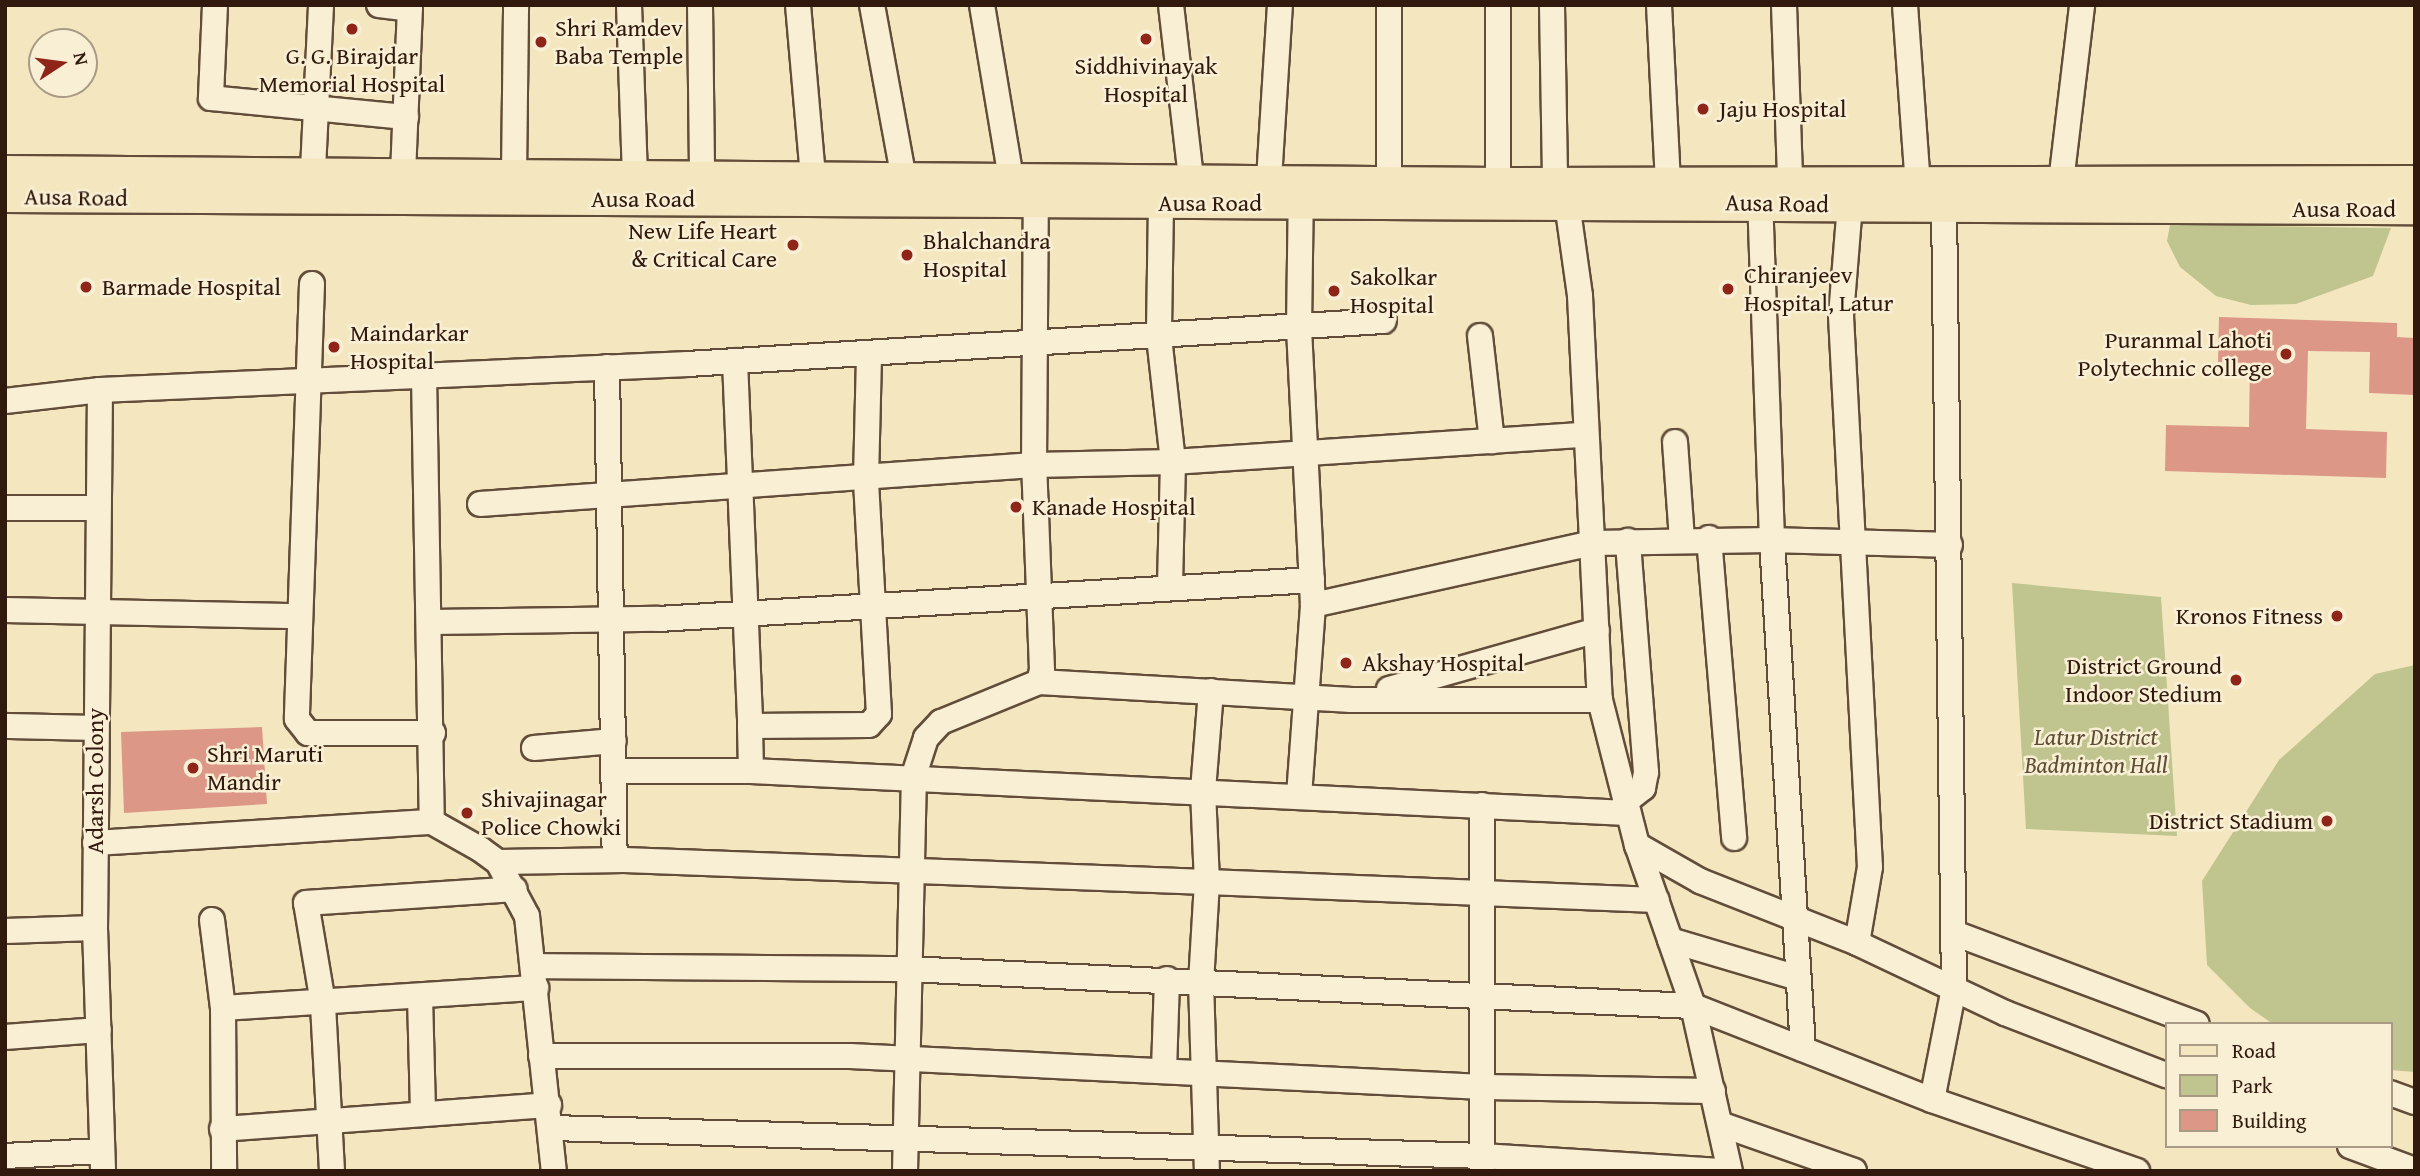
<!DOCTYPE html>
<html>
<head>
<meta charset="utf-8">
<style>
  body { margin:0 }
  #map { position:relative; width:2420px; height:1176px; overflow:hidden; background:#f4e7bf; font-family:"Gentium Book Plus",serif }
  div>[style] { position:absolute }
  .green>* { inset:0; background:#c0c48f }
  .building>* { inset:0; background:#dc9787 }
  .roads { filter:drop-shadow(2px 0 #624d3a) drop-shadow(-2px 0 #624d3a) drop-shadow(0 2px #624d3a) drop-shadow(0 -2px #624d3a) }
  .minor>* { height:24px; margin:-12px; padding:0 12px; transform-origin:12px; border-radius:12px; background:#f8efd5 }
  .major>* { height:30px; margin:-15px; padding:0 15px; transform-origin:15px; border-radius:15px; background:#f4e7bf }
  .dots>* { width:19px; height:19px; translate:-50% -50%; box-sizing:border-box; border:4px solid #f8efd5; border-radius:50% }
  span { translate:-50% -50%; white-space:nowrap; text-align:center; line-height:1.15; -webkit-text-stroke:5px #f8efd5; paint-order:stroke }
  .poi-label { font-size:24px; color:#311a0d }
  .left { translate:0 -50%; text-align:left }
  .right { translate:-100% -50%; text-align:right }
  .street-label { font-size:24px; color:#311a0d }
  .park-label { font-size:24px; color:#5c4d34; font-style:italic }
  .frame { position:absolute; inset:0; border:7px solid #311a0d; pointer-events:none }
  .legend { position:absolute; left:2165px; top:1022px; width:228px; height:126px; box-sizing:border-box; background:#f8efd5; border:2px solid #a89a85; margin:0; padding:9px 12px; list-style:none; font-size:21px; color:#311a0d }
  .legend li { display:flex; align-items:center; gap:14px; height:35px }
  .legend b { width:35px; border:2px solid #a89a85 }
  .north { position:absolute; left:28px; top:28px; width:70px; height:70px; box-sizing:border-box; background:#f8efd5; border:2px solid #a89a85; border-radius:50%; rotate:77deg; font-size:19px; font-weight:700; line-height:28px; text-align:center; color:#311a0d }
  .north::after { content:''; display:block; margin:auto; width:24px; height:32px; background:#8f2418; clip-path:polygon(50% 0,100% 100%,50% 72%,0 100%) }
</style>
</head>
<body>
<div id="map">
  <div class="green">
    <div style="clip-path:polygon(2170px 225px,2391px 228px,2373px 276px,2296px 304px,2251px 305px,2216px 296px,2180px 267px,2167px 241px)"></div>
    <div style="clip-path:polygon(2012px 583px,2161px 597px,2177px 836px,2026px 829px)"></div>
    <div style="clip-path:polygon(2415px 665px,2415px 1072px,2390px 1070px,2390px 1024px,2273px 1024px,2250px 1008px,2207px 965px,2202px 881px,2279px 760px,2375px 674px)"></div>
  </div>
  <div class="building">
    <div style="clip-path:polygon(2219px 317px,2397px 323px,2397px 337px,2415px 338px,2415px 395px,2369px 393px,2370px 352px,2308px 351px,2306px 429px,2387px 432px,2386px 478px,2165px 471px,2166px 425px,2249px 427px,2250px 363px,2218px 362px)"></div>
    <div style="clip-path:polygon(262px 727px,267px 804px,124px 813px,121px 732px)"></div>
  </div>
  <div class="roads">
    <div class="minor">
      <div style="left:215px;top:5px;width:93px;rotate:92.5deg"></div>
      <div style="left:211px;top:98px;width:196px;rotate:5.6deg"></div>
      <div style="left:379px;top:5px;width:31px;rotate:7deg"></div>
      <div style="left:629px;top:5px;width:171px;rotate:88deg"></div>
      <div style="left:700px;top:5px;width:172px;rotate:89.3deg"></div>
      <div style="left:798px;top:5px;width:173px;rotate:85deg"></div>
      <div style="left:872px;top:5px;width:178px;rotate:79.6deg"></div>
      <div style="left:982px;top:5px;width:176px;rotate:80.5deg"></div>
      <div style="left:1171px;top:5px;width:175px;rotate:83.4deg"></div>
      <div style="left:1389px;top:5px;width:176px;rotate:90deg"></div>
      <div style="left:1552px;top:5px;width:177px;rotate:89deg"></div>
      <div style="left:1659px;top:5px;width:175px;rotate:87.1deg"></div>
      <div style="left:1784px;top:5px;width:174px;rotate:88deg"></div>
      <div style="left:1905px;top:5px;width:196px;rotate:85.9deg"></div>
      <div style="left:403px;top:174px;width:169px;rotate:-87.6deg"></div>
      <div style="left:514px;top:175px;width:170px;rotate:-89.3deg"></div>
      <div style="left:1269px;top:179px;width:174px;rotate:-86.4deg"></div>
      <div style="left:1498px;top:183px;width:178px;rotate:-90deg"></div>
      <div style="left:312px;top:190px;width:185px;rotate:-87.2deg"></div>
      <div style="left:2059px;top:199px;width:195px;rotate:-83.2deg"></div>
      <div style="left:1161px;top:203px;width:134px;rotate:90.9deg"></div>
      <div style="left:1159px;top:337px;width:126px;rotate:83.6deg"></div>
      <div style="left:1173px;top:462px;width:125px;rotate:91.4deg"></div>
      <div style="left:1567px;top:203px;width:94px;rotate:82deg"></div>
      <div style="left:1580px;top:296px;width:404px;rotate:87.2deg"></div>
      <div style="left:1850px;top:204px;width:112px;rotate:94.6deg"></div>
      <div style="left:1841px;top:316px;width:552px;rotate:86.99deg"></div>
      <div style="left:1870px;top:867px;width:77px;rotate:99.7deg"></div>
      <div style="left:1944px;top:205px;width:783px;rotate:89.27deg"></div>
      <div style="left:1954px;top:988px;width:114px;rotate:101.1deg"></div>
      <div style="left:1932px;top:1100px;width:217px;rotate:19.1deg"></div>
      <div style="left:312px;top:284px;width:435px;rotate:92deg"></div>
      <div style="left:297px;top:719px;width:18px;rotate:52deg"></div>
      <div style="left:308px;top:733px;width:125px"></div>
      <div style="left:1480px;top:336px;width:106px;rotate:83.5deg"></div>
      <div style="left:735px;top:361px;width:365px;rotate:87.6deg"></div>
      <div style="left:750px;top:726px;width:119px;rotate:-0.5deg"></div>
      <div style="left:869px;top:725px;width:15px;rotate:-48deg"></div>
      <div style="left:879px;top:714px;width:235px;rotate:-93.2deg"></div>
      <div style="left:866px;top:479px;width:126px;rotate:-88.6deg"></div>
      <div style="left:607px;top:367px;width:493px;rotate:89.1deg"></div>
      <div style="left:424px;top:375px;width:447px;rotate:89deg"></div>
      <div style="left:100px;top:390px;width:538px;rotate:90.53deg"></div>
      <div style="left:95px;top:928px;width:243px;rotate:88.1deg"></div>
      <div style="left:5px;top:401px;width:96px;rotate:-6.6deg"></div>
      <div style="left:100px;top:390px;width:589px;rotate:-2.53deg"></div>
      <div style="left:688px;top:364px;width:697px;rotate:-3.54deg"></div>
      <div style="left:1675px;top:442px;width:97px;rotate:85.9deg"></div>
      <div style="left:480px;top:504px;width:555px;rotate:-4.03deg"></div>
      <div style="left:1034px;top:465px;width:139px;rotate:-1.2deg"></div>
      <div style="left:1173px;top:462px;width:411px;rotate:-3.8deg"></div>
      <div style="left:5px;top:508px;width:93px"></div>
      <div style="left:1709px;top:538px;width:301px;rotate:85.2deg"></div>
      <div style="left:1313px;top:605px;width:286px;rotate:-12.5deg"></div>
      <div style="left:1592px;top:543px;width:180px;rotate:-1deg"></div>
      <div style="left:1772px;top:540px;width:338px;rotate:-92deg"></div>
      <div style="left:5px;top:610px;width:295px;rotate:1.2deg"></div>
      <div style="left:431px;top:622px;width:227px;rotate:-0.8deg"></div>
      <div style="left:658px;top:619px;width:655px;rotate:-3.41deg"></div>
      <div style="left:1039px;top:682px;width:313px;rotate:3.3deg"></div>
      <div style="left:1351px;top:700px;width:249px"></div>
      <div style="left:1600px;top:700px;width:150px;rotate:75.7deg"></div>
      <div style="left:1637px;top:845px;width:170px;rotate:70.8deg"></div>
      <div style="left:1693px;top:1006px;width:169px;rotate:77.4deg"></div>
      <div style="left:1389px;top:689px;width:216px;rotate:-15.8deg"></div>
      <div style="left:1211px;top:691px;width:100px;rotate:94.6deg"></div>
      <div style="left:1203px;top:791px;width:91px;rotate:87.5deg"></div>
      <div style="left:1207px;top:882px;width:450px;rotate:2.3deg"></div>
      <div style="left:5px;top:726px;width:90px;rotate:1.3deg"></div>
      <div style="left:534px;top:748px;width:80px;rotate:-5deg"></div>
      <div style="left:614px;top:771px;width:137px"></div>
      <div style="left:751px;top:771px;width:45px;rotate:-91.3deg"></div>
      <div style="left:751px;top:771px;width:877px;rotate:2.74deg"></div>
      <div style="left:1299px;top:796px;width:192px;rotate:-85.8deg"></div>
      <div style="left:1313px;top:605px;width:277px;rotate:-92.9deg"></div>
      <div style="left:1299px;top:328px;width:141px;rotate:-89.2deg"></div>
      <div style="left:1625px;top:802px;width:23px;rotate:-38deg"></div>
      <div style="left:1643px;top:788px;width:16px;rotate:-79deg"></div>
      <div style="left:1646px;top:772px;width:232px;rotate:-94.5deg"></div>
      <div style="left:95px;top:843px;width:338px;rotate:-3.6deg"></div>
      <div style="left:432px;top:822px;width:55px;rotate:29.4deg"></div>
      <div style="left:480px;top:849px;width:22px;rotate:36deg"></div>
      <div style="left:498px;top:862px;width:61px;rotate:61.8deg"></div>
      <div style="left:527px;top:916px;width:256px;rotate:84deg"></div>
      <div style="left:1637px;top:845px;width:73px;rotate:29.7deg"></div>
      <div style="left:1700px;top:881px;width:169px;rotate:21.5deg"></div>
      <div style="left:1857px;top:943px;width:164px;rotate:25.3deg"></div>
      <div style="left:2005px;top:1013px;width:173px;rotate:21.1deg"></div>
      <div style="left:498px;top:862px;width:126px;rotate:-0.9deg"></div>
      <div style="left:624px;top:860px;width:583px;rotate:2.16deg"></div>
      <div style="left:1207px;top:882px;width:100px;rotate:93.4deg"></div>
      <div style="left:1201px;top:982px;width:189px;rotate:88.2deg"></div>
      <div style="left:212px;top:920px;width:89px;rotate:82.9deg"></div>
      <div style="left:223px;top:1008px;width:163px;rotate:89.6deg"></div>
      <div style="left:5px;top:931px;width:90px;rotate:-1.9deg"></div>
      <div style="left:1954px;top:933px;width:259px;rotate:20.5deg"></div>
      <div style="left:1670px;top:940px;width:130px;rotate:16.5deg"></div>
      <div style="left:534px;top:966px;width:373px;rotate:0.5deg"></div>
      <div style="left:907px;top:969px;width:787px;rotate:2.7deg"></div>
      <div style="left:1693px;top:1006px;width:257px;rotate:21.5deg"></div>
      <div style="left:420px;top:997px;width:117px;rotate:88.5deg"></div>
      <div style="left:223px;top:1008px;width:314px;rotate:-3.7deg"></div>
      <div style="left:5px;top:1037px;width:94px;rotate:-4.3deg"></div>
      <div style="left:1803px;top:1049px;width:510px;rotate:-93.49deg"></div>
      <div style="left:1772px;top:540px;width:178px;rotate:1.6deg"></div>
      <div style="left:541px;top:1056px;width:309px"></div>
      <div style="left:850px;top:1056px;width:634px;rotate:2.8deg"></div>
      <div style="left:1483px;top:1087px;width:230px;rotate:1deg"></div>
      <div style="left:1164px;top:1070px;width:91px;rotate:-88.1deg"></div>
      <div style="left:2390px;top:1093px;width:27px;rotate:20deg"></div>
      <div style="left:1720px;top:1124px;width:142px;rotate:19.3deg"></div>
      <div style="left:552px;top:1128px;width:930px;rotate:1.72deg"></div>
      <div style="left:1482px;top:1156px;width:239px;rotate:3.6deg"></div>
      <div style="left:222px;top:1129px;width:328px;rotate:-4.2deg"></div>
      <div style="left:2350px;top:1146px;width:69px;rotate:20.3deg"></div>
      <div style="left:5px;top:1156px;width:97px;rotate:-3deg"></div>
      <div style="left:1482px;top:1170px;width:365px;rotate:-90deg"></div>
      <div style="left:332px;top:1171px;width:168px;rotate:-93.1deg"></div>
      <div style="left:323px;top:1003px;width:101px;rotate:-99.6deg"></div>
      <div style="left:306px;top:903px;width:209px;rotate:-3.8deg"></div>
      <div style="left:905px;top:1171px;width:396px;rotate:-88.7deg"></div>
      <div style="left:914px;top:775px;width:39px;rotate:-72deg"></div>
      <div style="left:926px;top:738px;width:22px;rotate:-47deg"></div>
      <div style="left:941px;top:722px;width:106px;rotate:-22.2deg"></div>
      <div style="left:1039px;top:682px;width:12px;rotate:-76deg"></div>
      <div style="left:1042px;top:670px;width:205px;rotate:-92.2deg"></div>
      <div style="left:1034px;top:465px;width:263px;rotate:-89.6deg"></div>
    </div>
    <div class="major">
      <div style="left:5px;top:171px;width:1493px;rotate:0.46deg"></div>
      <div style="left:1498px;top:183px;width:917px;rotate:-0.12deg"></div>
      <div style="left:5px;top:197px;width:2410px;rotate:0.29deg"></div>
    </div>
  </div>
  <div class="dots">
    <div style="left:352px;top:29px;background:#8f2418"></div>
    <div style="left:1146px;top:39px;background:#8f2418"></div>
    <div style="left:541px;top:42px;background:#8f2418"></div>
    <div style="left:1703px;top:109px;background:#8f2418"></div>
    <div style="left:793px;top:245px;background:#8f2418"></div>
    <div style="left:907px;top:255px;background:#8f2418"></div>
    <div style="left:86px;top:287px;background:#8f2418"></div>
    <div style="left:1728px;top:289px;background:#8f2418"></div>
    <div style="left:1334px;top:291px;background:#8f2418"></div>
    <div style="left:334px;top:347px;background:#8f2418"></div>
    <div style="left:2286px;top:354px;background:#8f2418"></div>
    <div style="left:1016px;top:507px;background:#8f2418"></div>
    <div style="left:2337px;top:616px;background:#8f2418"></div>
    <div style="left:1346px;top:663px;background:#8f2418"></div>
    <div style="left:2236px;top:680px;background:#8f2418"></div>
    <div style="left:193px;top:768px;background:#8f2418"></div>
    <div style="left:467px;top:813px;background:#8f2418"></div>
    <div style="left:2327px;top:821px;background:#8f2418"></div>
  </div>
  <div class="poi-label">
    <span class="left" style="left:555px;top:42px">Shri Ramdev<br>Baba Temple</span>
    <span style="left:352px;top:70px">G. G. Birajdar<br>Memorial Hospital</span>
    <span style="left:1146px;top:80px">Siddhivinayak<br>Hospital</span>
    <span class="left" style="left:1719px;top:109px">Jaju Hospital</span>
    <span class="right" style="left:777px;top:245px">New Life Heart<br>&amp; Critical Care</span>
    <span class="left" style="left:923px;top:255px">Bhalchandra<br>Hospital</span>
    <span class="left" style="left:1744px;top:289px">Chiranjeev<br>Hospital, Latur</span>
    <span class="left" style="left:1350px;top:291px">Sakolkar<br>Hospital</span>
    <span class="left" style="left:102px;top:287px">Barmade Hospital</span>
    <span class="left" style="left:350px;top:347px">Maindarkar<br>Hospital</span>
    <span class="right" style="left:2272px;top:354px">Puranmal Lahoti<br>Polytechnic college</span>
    <span class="left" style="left:1032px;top:507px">Kanade Hospital</span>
    <span class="right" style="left:2323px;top:616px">Kronos Fitness</span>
    <span class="left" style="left:1362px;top:663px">Akshay Hospital</span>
    <span class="right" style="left:2222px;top:680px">District Ground<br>Indoor Stedium</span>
    <span class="left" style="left:207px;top:768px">Shri Maruti<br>Mandir</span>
    <span class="left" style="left:481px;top:813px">Shivajinagar<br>Police Chowki</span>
    <span class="right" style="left:2313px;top:821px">District Stadium</span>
  </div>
  <div class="street-label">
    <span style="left:76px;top:197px;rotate:1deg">Ausa Road</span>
    <span style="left:643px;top:199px">Ausa Road</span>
    <span style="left:1210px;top:203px">Ausa Road</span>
    <span style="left:1777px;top:203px;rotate:1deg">Ausa Road</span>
    <span style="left:2344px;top:209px">Ausa Road</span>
    <span style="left:95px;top:781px;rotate:-90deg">Adarsh Colony</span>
  </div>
  <div class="park-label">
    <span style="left:2096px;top:751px">Latur District<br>Badminton Hall</span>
  </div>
  <div class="frame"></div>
  <ul class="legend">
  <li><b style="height:9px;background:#f4e7bf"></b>Road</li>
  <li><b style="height:19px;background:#c0c48f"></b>Park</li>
  <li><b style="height:19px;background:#dc9787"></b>Building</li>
  </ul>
  <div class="north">N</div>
</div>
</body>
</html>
